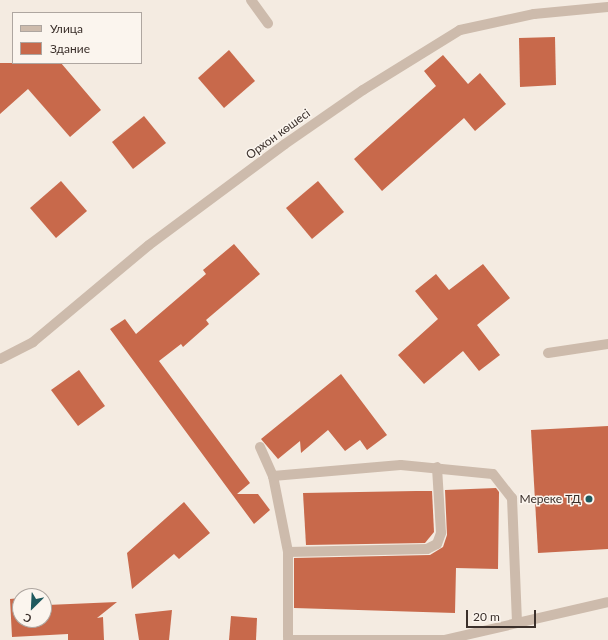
<!DOCTYPE html>
<html>
<head>
<meta charset="utf-8">
<style>
  body { margin:0 }
  #map { position:relative; width:608px; height:640px; overflow:hidden; background:#f4ebe1; font-family:Lato,sans-serif }
  div>[style] { position:absolute }
  .building>* { inset:0; background:#c8694b }
  .service>* { height:10px; margin:-5px; padding:0 5px; transform-origin:5px; border-radius:5px; background:#cdbbac }
  .minor>* { height:10px; margin:-5px; padding:0 5px; transform-origin:5px; border-radius:5px; background:#cdbbac }
  .dots>* { width:11px; height:11px; translate:-50% -50%; box-sizing:border-box; border:2px solid #fbf5ee; border-radius:50% }
  span { translate:-50% -50%; white-space:nowrap; text-align:center; line-height:1.15; -webkit-text-stroke:3px #fbf5ee; paint-order:stroke }
  .street-label { font-size:12px; color:#3b302b }
  .poi-label { font-size:12px; color:#3b302b }
  .right { translate:-100% -50%; text-align:right }
  .legend { position:absolute; left:12px; top:12px; width:130px; height:52px; box-sizing:border-box; background:#fbf5ee; border:1px solid #aea6a0; margin:0; padding:5px 7px; list-style:none; font-size:12px; color:#3b302b }
  .legend li { display:flex; align-items:center; gap:8px; height:20px }
  .legend b { width:20px; border:1px solid #aea6a0 }
  .north { position:absolute; left:12px; top:588px; width:40px; height:40px; box-sizing:border-box; background:#fbf5ee; border:1px solid #aea6a0; border-radius:50%; rotate:204deg; font-size:11px; font-weight:700; line-height:16px; text-align:center; color:#3b302b }
  .north::after { content:''; display:block; margin:auto; width:14px; height:18px; background:#1f5a5e; clip-path:polygon(50% 0,100% 100%,50% 72%,0 100%) }
  .scale { position:absolute; left:466px; top:610px; width:70px; height:18px; box-sizing:border-box; border:2px solid #3b302b; border-top:0; padding-left:5px; font-size:12px; line-height:14px; white-space:nowrap; color:#3b302b; -webkit-text-stroke:3px #fbf5ee; paint-order:stroke }
</style>
</head>
<body>
<div id="map">
  <div class="building">
    <div style="clip-path:polygon(555px 37px,556px 85px,520px 87px,519px 38px)"></div>
    <div style="clip-path:polygon(229px 50px,255px 81px,224px 108px,198px 78px)"></div>
    <div style="clip-path:polygon(443px 55px,468px 84px,480px 73px,506px 104px,475px 131px,464px 118px,382px 191px,354px 159px,436px 86px,424px 71px)"></div>
    <div style="clip-path:polygon(0 63px,61px 63px,101px 110px,70px 137px,28px 89px,0 114px)"></div>
    <div style="clip-path:polygon(144px 116px,166px 143px,133px 169px,112px 142px)"></div>
    <div style="clip-path:polygon(61px 181px,87px 211px,56px 238px,30px 208px)"></div>
    <div style="clip-path:polygon(318px 181px,344px 212px,312px 239px,286px 208px)"></div>
    <div style="clip-path:polygon(234px 244px,260px 274px,206px 320px,209px 324px,183px 347px,181px 344px,159px 361px,250px 483px,237px 494px,258px 494px,270px 510px,254px 524px,110px 329px,125px 319px,136px 334px,206px 274px,203px 270px)"></div>
    <div style="clip-path:polygon(483px 264px,510px 298px,477px 325px,500px 355px,479px 371px,463px 351px,424px 384px,398px 355px,438px 319px,415px 291px,436px 274px,449px 290px)"></div>
    <div style="clip-path:polygon(79px 370px,105px 406px,78px 426px,51px 390px)"></div>
    <div style="clip-path:polygon(341px 374px,387px 435px,367px 450px,360px 440px,345px 451px,328px 430px,301px 453px,300px 441px,278px 459px,261px 439px)"></div>
    <div style="clip-path:polygon(608px 426px,608px 549px,538px 553px,531px 430px)"></div>
    <div style="clip-path:polygon(496px 488px,499px 492px,498px 569px,456px 568px,455px 613px,294px 608px,294px 558px,430px 555px,443px 547px,447px 535px,445px 490px)"></div>
    <div style="clip-path:polygon(416px 491px,432px 491px,434px 532px,425px 543px,306px 545px,303px 493px)"></div>
    <div style="clip-path:polygon(184px 502px,210px 533px,179px 559px,174px 554px,132px 589px,127px 553px)"></div>
    <div style="clip-path:polygon(44px 597px,47px 605px,117px 602px,97px 618px,103px 617px,104px 640px,68px 640px,68px 634px,12px 637px,10px 599px,20px 598px,20px 620px,44px 620px)"></div>
    <div style="clip-path:polygon(172px 610px,169px 640px,139px 640px,135px 614px)"></div>
    <div style="clip-path:polygon(231px 616px,257px 618px,256px 640px,229px 640px)"></div>
  </div>
  <div class="service">
    <div style="left:251px;top:0;width:29px;rotate:54deg"></div>
    <div style="left:548px;top:353px;width:61px;rotate:-8.5deg"></div>
    <div style="left:260px;top:447px;width:32px;rotate:66deg"></div>
    <div style="left:273px;top:476px;width:77px;rotate:78.8deg"></div>
    <div style="left:288px;top:552px;width:85px;rotate:90deg"></div>
    <div style="left:273px;top:476px;width:128px;rotate:-4.9deg"></div>
    <div style="left:401px;top:465px;width:92px;rotate:5.6deg"></div>
    <div style="left:493px;top:474px;width:31px;rotate:52deg"></div>
    <div style="left:512px;top:498px;width:125px;rotate:87.7deg"></div>
    <div style="left:288px;top:552px;width:139px;rotate:-1.2deg"></div>
    <div style="left:427px;top:549px;width:11px;rotate:-27deg"></div>
    <div style="left:437px;top:544px;width:12px;rotate:-70deg"></div>
    <div style="left:441px;top:533px;width:66px;rotate:-93.5deg"></div>
    <div style="left:288px;top:640px;width:156px"></div>
    <div style="left:444px;top:640px;width:168px;rotate:-13deg"></div>
  </div>
  <div class="minor">
    <div style="left:0;top:359px;width:37px;rotate:-27deg"></div>
    <div style="left:33px;top:342px;width:151px;rotate:-39.9deg"></div>
    <div style="left:149px;top:245px;width:169px;rotate:-36.6deg"></div>
    <div style="left:285px;top:144px;width:95px;rotate:-34.7deg"></div>
    <div style="left:363px;top:90px;width:114px;rotate:-31.7deg"></div>
    <div style="left:460px;top:30px;width:76px;rotate:-12.2deg"></div>
    <div style="left:534px;top:14px;width:74px;rotate:-5.4deg"></div>
  </div>
  <div class="dots">
    <div style="left:589px;top:499px;background:#1f5a5e"></div>
  </div>
  <div class="street-label">
    <span style="left:278px;top:134px;rotate:-36deg">Орхон көшесі</span>
  </div>
  <div class="poi-label">
    <span class="right" style="left:581px;top:499px">Мереке ТД</span>
  </div>
  <ul class="legend">
  <li><b style="height:5px;background:#cdbbac"></b>Улица</li>
  <li><b style="height:11px;background:#c8694b"></b>Здание</li>
  </ul>
  <div class="north">С</div>
  <div class="scale">20 m</div>
</div>
</body>
</html>
